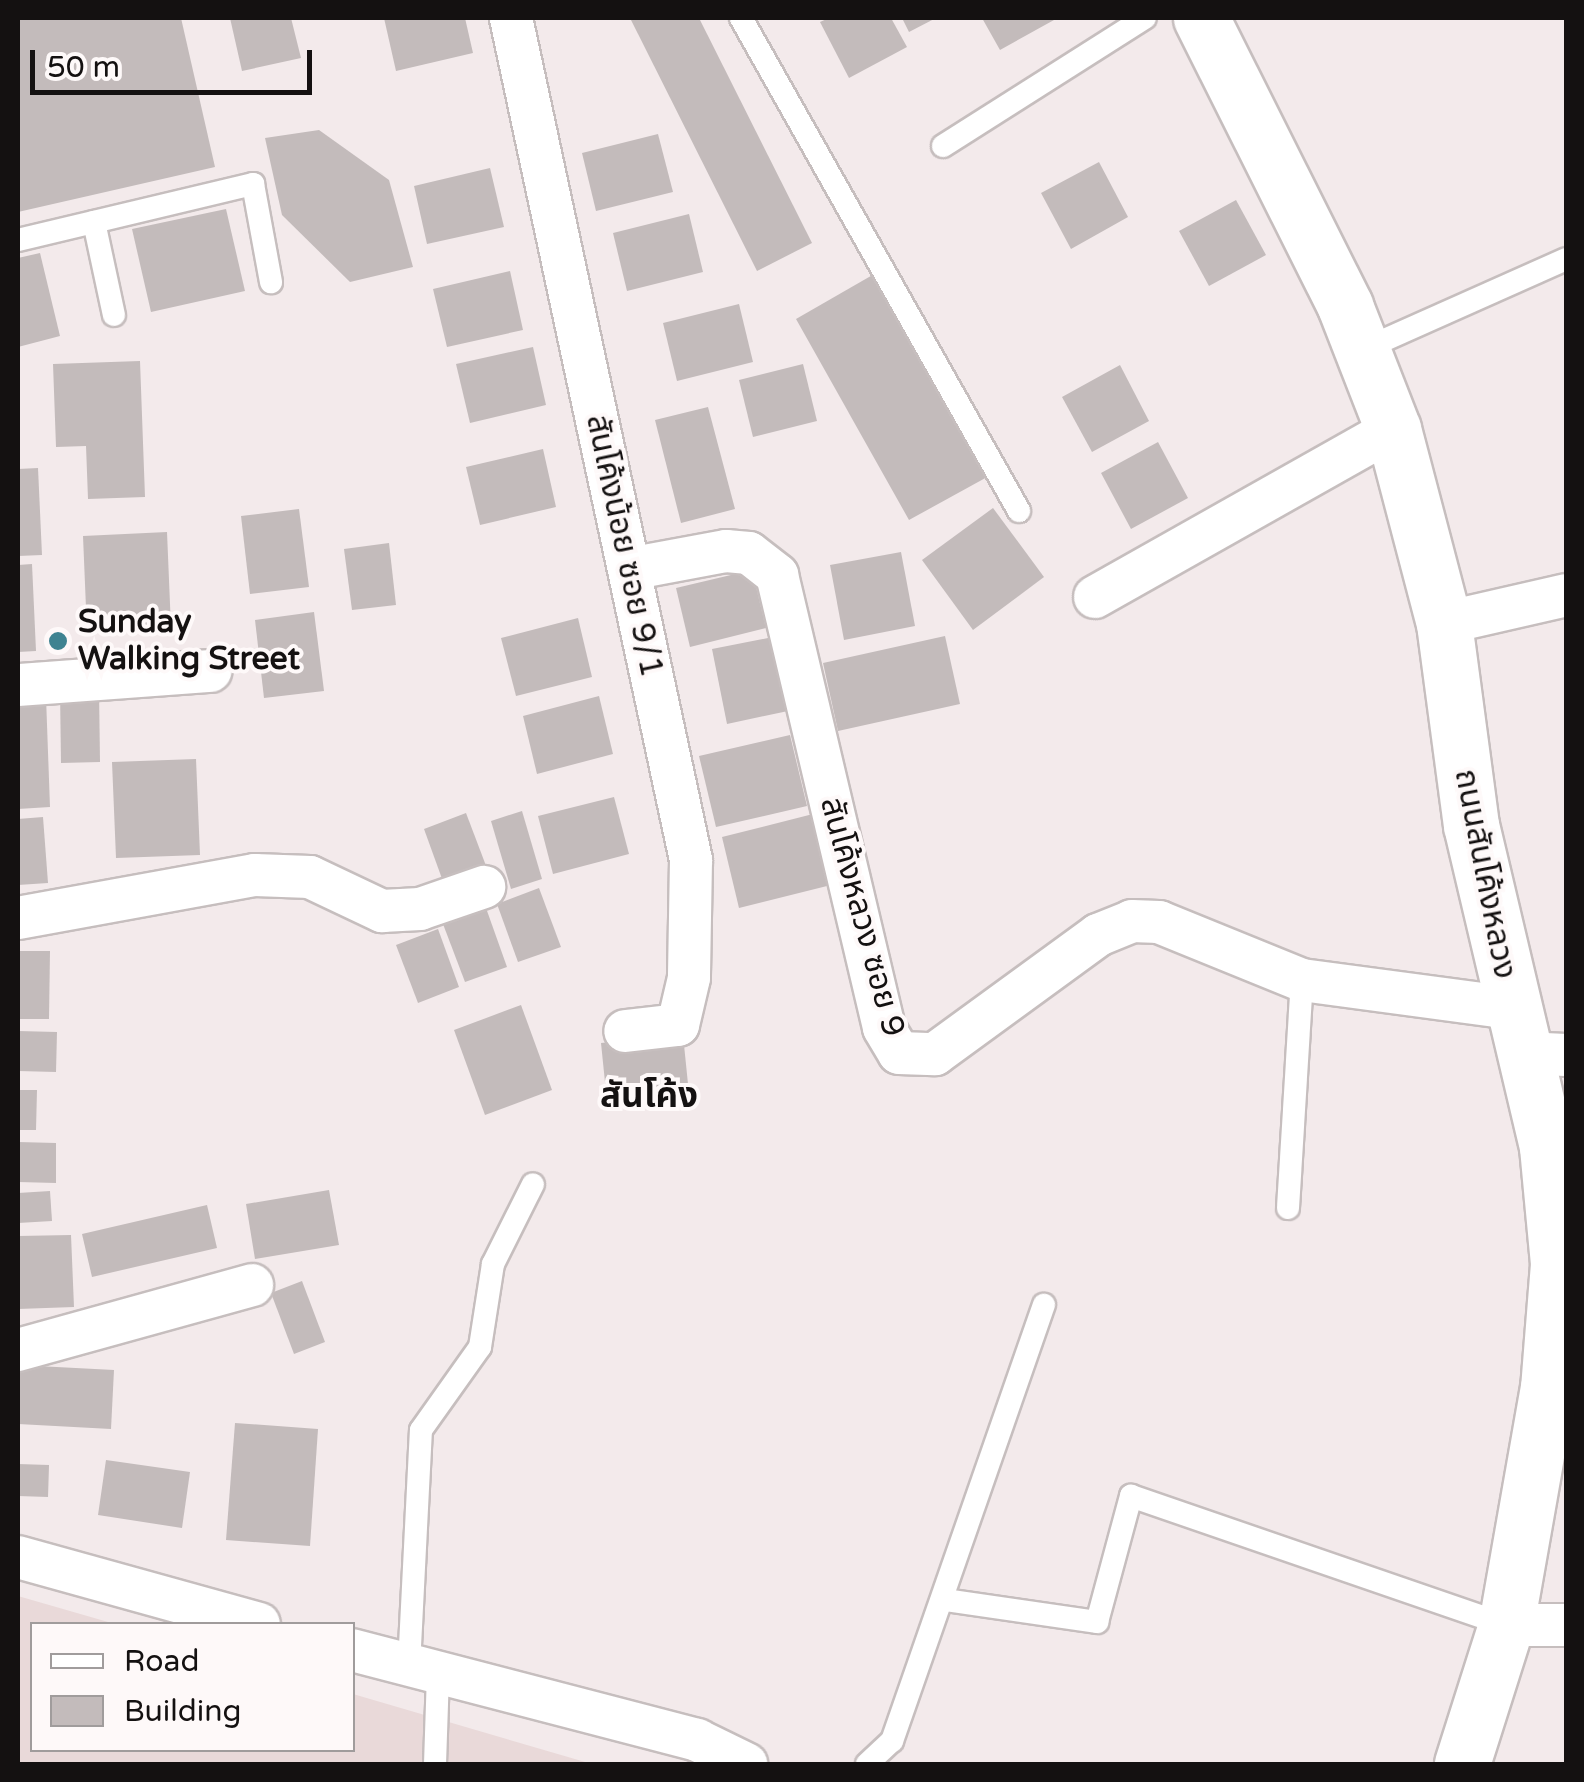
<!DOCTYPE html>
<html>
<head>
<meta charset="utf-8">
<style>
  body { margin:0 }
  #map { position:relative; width:1584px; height:1782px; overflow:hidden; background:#f3eaeb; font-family:"Varela Round","Noto Sans Thai",sans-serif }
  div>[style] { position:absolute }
  .built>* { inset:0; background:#e9d9d9 }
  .building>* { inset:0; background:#c3bbbb }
  .roads { filter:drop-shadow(2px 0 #c6bebe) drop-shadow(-2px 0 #c6bebe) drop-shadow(0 2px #c6bebe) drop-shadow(0 -2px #c6bebe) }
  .service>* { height:22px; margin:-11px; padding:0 11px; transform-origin:11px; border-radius:11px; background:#fff }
  .minor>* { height:42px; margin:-21px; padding:0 21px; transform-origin:21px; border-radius:21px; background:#fff }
  .tertiary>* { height:55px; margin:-27.5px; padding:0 27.5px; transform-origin:27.5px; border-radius:27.5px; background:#fff }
  .dots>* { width:28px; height:28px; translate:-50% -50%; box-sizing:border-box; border:5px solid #fef9f9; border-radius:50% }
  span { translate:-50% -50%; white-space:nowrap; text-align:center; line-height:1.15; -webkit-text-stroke:8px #fef9f9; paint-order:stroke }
  .street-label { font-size:32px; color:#141111 }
  .poi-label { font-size:32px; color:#141111; font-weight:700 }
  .left { translate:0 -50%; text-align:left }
  .neighbourhood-label { font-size:35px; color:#141111; font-weight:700 }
  .frame { position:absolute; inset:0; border:20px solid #141111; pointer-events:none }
  .legend { position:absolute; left:30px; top:1622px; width:325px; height:130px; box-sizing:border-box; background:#fef9f9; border:2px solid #a09c9c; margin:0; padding:12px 18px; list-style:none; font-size:30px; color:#141111 }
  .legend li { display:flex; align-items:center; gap:20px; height:50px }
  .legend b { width:50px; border:2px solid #a09c9c }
  .scale { position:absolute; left:30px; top:50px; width:282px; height:45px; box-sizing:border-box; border:5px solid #141111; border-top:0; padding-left:12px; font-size:30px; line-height:35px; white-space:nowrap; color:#141111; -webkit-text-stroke:8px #fef9f9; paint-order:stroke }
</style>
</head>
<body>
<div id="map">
  <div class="built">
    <div style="clip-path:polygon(18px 1596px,115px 1624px,32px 1624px,32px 1750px,352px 1750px,353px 1694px,592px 1764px,18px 1764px)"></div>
  </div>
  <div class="building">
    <div style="clip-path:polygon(18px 18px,181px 18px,215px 167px,18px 212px)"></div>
    <div style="clip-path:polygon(230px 18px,291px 18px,301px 58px,242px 71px)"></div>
    <div style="clip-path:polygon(384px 18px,465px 18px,473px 53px,396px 71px)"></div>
    <div style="clip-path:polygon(630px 18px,699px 18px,812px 243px,757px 271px)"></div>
    <div style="clip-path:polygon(829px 18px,891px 18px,907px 47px,849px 78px,820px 22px)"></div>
    <div style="clip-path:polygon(902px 18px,936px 18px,909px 32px)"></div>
    <div style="clip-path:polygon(982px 18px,1053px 18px,1054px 20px,1000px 50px)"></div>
    <div style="clip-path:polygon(319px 130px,389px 180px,413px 267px,350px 282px,282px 215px,265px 138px)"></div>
    <div style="clip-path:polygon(658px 134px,673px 192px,596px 211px,582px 153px)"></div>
    <div style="clip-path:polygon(1099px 162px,1128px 217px,1071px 249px,1041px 193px)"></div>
    <div style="clip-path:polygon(490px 168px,504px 227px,427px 244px,414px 186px)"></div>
    <div style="clip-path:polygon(1236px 200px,1266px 255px,1209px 286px,1179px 231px)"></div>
    <div style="clip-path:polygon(226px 209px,245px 291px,151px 312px,132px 229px)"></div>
    <div style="clip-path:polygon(689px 214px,703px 272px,627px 291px,613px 233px)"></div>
    <div style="clip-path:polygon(40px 253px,60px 336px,18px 347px,18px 258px)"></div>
    <div style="clip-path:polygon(510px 271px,523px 330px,447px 347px,433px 289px)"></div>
    <div style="clip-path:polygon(876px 273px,989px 476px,909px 520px,796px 319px)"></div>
    <div style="clip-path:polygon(739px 304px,753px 362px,677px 381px,663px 323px)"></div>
    <div style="clip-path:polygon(533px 347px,546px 405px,470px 423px,456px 364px)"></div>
    <div style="clip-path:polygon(140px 361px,145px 497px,88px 499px,86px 446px,56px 447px,53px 364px)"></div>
    <div style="clip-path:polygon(803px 364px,817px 421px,753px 437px,739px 380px)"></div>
    <div style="clip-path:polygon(1120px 365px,1149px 421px,1092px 452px,1062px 397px)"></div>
    <div style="clip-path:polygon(708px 407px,735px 509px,681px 523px,655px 420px)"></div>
    <div style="clip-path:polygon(1158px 442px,1188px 498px,1131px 529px,1101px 473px)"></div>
    <div style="clip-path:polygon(543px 449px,556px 507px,480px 525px,466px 467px)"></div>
    <div style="clip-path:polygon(38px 468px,42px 555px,18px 556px,18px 469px)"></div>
    <div style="clip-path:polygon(993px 508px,1044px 577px,973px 630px,922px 560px)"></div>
    <div style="clip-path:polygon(299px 509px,309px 587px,250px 594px,241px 516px)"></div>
    <div style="clip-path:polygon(167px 532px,171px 628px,87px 632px,83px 536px)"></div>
    <div style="clip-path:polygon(389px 543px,396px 605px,352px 610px,344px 549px)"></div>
    <div style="clip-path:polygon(901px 552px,915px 626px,844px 640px,830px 565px)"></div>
    <div style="clip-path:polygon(32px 564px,36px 651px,18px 652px,18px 565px)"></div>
    <div style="clip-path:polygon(752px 570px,766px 628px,690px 647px,676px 588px)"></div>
    <div style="clip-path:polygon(314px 612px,324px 691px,264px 698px,255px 620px)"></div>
    <div style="clip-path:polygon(578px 618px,592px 677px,516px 696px,501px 638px)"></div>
    <div style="clip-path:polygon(945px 636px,960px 704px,838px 731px,823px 663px)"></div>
    <div style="clip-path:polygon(773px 637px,788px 711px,727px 724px,712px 649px)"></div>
    <div style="clip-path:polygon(60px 690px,99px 690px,100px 762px,61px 763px)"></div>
    <div style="clip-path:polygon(599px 696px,613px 754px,537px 774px,523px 716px)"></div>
    <div style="clip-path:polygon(46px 697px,50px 807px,18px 809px,18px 698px)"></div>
    <div style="clip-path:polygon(790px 735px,807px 806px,716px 827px,699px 756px)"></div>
    <div style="clip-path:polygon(196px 759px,200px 855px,116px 858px,112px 762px)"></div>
    <div style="clip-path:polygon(614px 797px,629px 854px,553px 874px,538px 816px)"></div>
    <div style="clip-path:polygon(522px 811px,542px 879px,511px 889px,491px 821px)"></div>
    <div style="clip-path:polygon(466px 813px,488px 871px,445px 887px,424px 829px)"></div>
    <div style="clip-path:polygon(813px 814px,831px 885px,739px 908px,722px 837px)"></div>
    <div style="clip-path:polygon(43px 817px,48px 883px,18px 885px,18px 819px)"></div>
    <div style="clip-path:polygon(539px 888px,561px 947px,518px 962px,497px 904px)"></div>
    <div style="clip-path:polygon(486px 908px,507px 967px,465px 982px,443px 924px)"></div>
    <div style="clip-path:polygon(438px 929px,459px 987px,418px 1003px,396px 945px)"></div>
    <div style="clip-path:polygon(18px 951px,50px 951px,49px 1019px,18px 1019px)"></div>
    <div style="clip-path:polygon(521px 1005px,552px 1090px,485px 1115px,454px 1030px)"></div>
    <div style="clip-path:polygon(18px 1031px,57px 1032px,56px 1072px,18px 1071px)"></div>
    <div style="clip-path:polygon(683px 1035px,688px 1084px,606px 1092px,601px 1043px)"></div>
    <div style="clip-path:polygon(18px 1090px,37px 1090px,36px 1130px,18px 1130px)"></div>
    <div style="clip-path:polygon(18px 1142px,56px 1143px,56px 1183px,18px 1182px)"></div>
    <div style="clip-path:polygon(329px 1190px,339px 1245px,255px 1259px,246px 1204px)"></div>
    <div style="clip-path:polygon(50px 1191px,52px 1221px,18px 1223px,18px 1193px)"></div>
    <div style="clip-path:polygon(207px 1205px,217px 1248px,92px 1277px,82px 1234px)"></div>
    <div style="clip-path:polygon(71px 1235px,74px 1307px,18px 1309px,18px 1236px)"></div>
    <div style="clip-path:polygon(302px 1281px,325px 1342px,294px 1354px,271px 1293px)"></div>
    <div style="clip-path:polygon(18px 1365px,114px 1370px,111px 1429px,18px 1424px)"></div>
    <div style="clip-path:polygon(235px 1423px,318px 1429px,310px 1546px,226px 1540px)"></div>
    <div style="clip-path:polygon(106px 1460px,190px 1472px,182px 1528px,98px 1515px)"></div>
    <div style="clip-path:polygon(18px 1464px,49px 1465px,48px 1497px,18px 1496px)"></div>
  </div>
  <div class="roads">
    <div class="service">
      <div style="left:741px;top:18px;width:566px;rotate:60.58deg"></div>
      <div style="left:943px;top:146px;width:239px;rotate:-32.4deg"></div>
      <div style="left:94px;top:222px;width:95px;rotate:77.9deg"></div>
      <div style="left:18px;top:240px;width:242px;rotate:-13.4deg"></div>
      <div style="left:253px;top:184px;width:100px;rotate:79.6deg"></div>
      <div style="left:1362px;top:350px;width:223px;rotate:-24deg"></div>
      <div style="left:1288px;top:1208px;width:228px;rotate:-86.5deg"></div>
      <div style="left:945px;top:1600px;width:154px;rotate:8.2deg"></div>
      <div style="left:1097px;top:1622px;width:131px;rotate:-74.9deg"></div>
      <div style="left:1131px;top:1496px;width:397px;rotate:19deg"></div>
      <div style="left:409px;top:1666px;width:236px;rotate:-87.1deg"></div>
      <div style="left:421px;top:1430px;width:102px;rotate:-54.6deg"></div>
      <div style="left:480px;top:1347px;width:84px;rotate:-81.1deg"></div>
      <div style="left:493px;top:1264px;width:89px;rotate:-63.4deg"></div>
      <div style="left:435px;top:1764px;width:90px;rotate:-88.1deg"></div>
      <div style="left:867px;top:1764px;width:34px;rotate:-43deg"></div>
      <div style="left:892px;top:1741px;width:462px;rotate:-70.8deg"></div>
    </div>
    <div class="minor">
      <div style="left:511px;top:18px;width:861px;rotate:77.93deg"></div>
      <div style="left:691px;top:860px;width:118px;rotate:91deg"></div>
      <div style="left:689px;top:978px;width:48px;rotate:103.2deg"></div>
      <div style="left:678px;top:1025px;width:53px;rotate:173.5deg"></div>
      <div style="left:629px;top:569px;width:99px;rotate:-10.5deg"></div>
      <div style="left:726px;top:551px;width:23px;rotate:5deg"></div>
      <div style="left:749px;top:553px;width:36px;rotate:38deg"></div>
      <div style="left:777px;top:575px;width:465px;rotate:76.7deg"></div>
      <div style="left:884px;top:1028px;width:29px;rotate:59deg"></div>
      <div style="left:899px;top:1053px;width:36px;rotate:2deg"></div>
      <div style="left:935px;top:1054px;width:202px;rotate:-36.1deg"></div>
      <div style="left:1098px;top:935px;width:37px;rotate:-22deg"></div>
      <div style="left:1132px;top:921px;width:27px;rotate:2deg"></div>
      <div style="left:1159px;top:922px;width:154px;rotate:22.1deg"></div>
      <div style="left:1302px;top:980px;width:212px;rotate:7.6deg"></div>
      <div style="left:1095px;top:597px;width:342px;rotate:-29.4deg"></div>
      <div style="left:1444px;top:623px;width:125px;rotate:-12.9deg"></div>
      <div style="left:18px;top:685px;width:193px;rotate:-4.2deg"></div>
      <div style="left:18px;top:918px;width:241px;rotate:-10.3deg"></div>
      <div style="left:255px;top:875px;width:55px;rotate:2.1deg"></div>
      <div style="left:310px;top:877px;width:80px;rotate:25.3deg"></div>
      <div style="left:382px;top:911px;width:38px;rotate:-3deg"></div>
      <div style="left:420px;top:909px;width:68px;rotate:-19deg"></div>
      <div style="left:1523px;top:1053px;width:43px;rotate:2.7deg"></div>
      <div style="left:18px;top:1350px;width:243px;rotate:-15.5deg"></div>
      <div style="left:18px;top:1557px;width:250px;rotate:15.5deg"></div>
      <div style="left:1506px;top:1625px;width:60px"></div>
      <div style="left:352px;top:1650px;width:357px;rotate:14.6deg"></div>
      <div style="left:697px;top:1740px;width:55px;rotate:26.1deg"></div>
    </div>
    <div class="tertiary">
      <div style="left:1201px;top:18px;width:322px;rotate:63.4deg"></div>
      <div style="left:1345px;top:306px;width:132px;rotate:68.7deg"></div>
      <div style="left:1393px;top:429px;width:201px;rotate:75.3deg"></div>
      <div style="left:1444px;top:623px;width:204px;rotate:82.4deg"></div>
      <div style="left:1471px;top:825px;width:331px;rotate:76.7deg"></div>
      <div style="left:1547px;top:1147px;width:118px;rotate:84.6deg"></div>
      <div style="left:1558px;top:1264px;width:123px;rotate:94.6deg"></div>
      <div style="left:1548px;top:1387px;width:242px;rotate:100deg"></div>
      <div style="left:1506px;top:1625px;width:146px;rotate:107.6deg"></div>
    </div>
  </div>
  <div class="dots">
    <div style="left:58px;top:641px;background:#3f8391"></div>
  </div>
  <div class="street-label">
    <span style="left:624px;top:546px;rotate:78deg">สันโค้งน้อย ซอย 9/1</span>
    <span style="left:1485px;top:874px;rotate:79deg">ถนนสันโค้งหลวง</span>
    <span style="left:862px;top:917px;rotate:75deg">สันโค้งหลวง ซอย 9</span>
  </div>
  <div class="poi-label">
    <span class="left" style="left:78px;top:641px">Sunday<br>Walking Street</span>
  </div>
  <div class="neighbourhood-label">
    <span style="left:649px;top:1096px">สันโค้ง</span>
  </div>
  <div class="frame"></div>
  <ul class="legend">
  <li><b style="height:12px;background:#fff"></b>Road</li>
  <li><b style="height:28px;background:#c3bbbb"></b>Building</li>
  </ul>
  <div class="scale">50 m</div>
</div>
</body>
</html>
